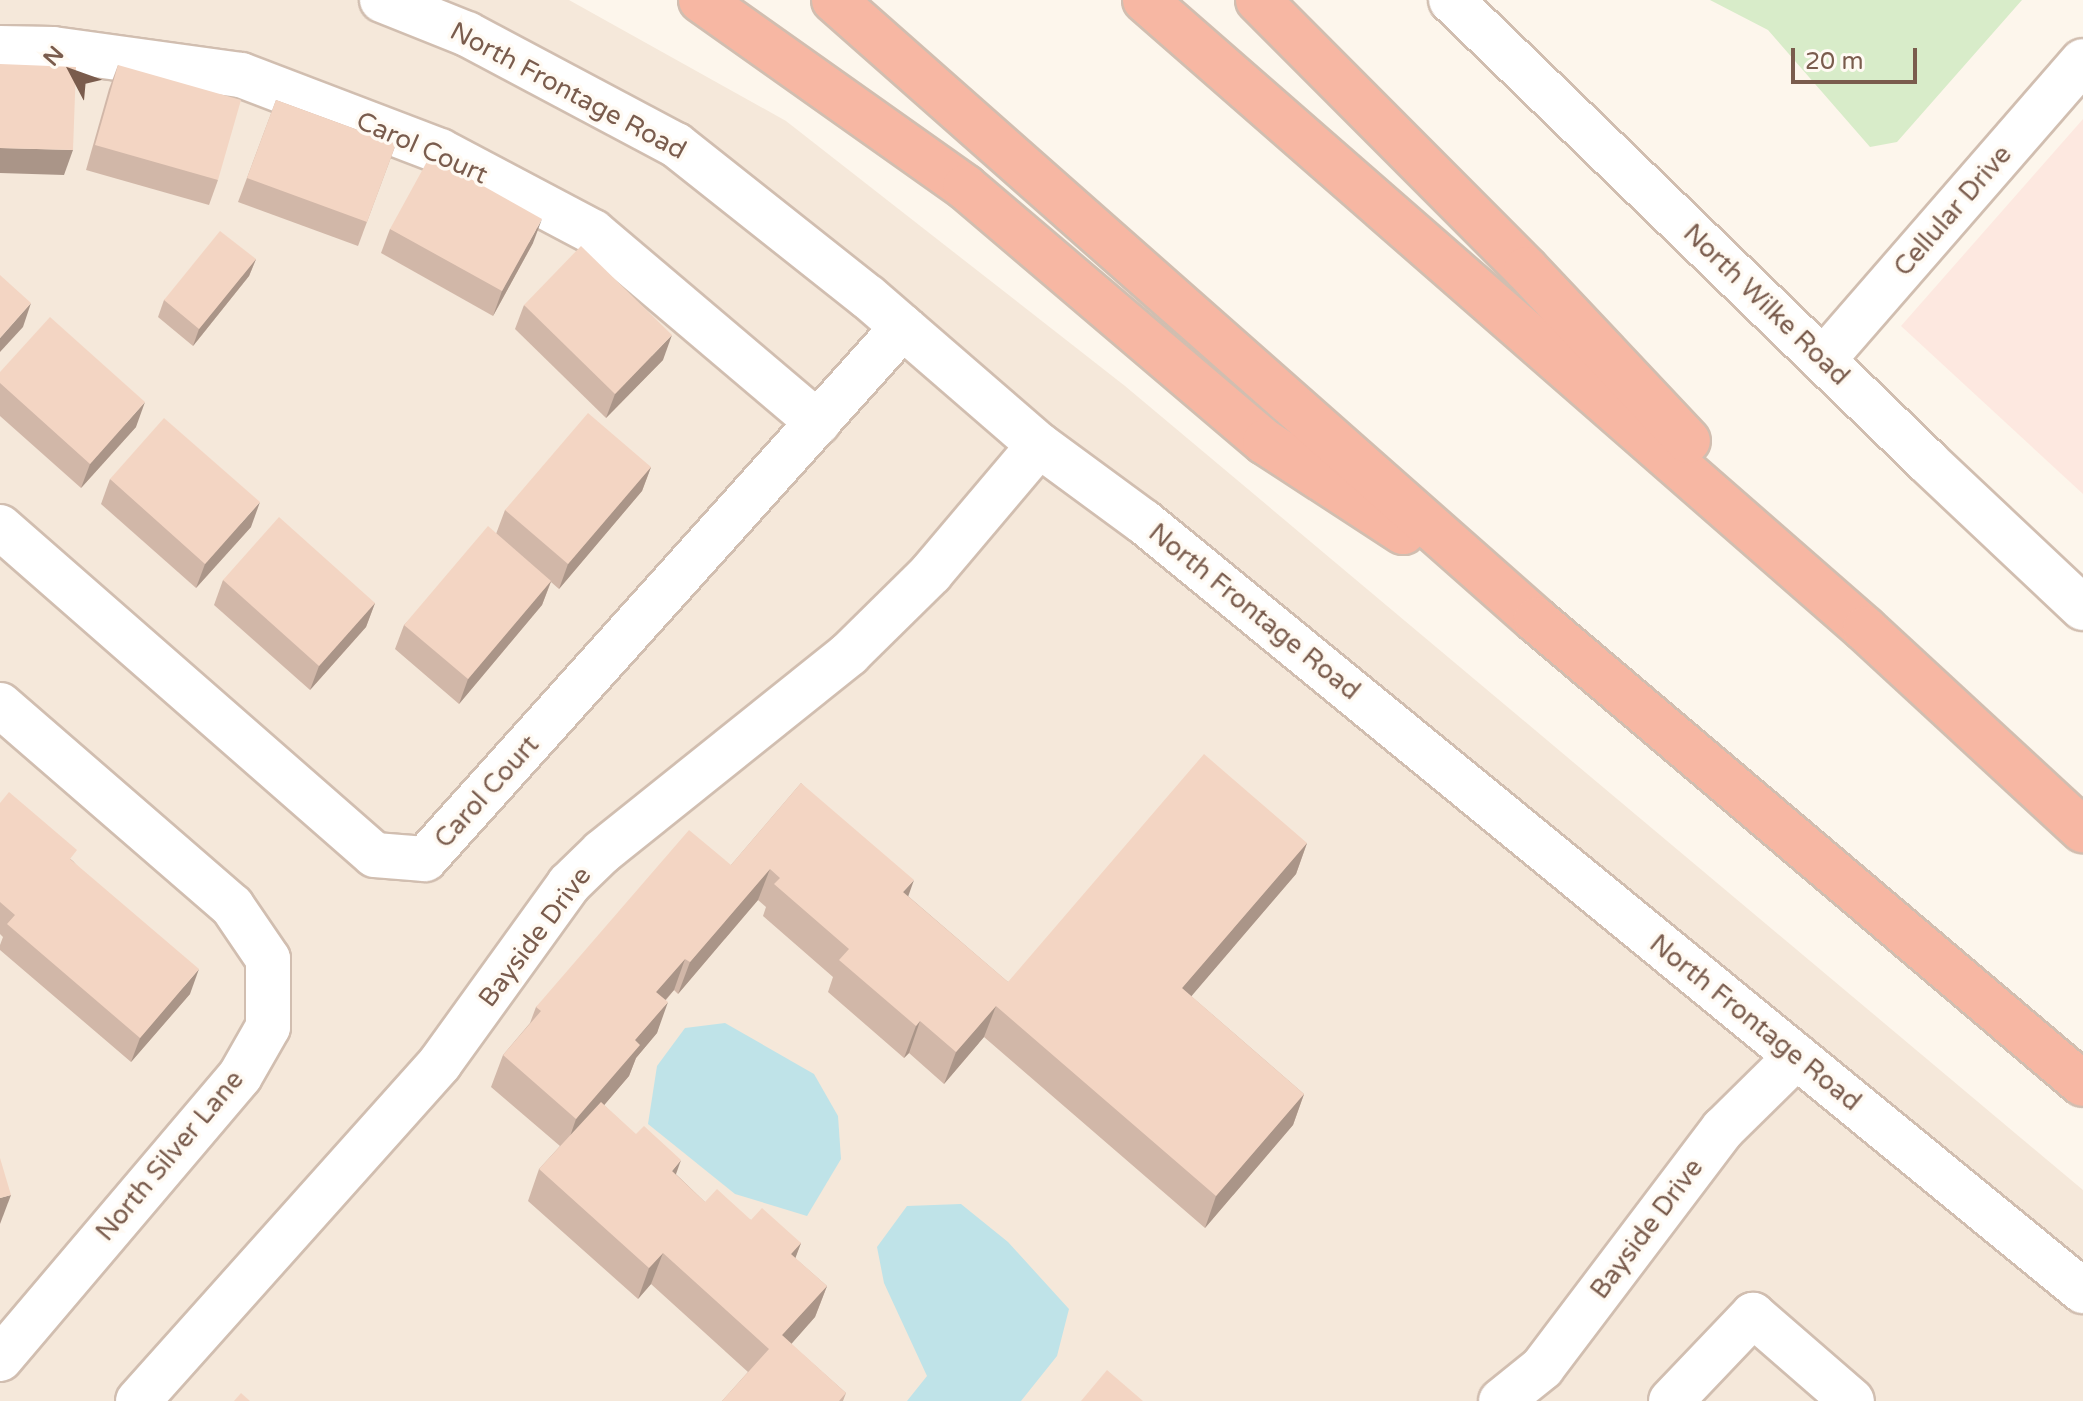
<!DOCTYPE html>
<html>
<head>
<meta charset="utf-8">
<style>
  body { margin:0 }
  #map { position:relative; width:2083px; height:1401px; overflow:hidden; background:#fdf6ec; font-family:"Varela Round",sans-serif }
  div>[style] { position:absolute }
  .residential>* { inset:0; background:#f5e8da }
  .commercial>* { inset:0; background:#fde8e0 }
  .green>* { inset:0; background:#d8ecc9 }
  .water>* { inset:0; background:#bfe3e8 }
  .roads { filter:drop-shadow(2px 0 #d1beb0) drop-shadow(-2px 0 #d1beb0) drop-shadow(0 2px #d1beb0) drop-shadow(0 -2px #d1beb0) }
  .street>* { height:44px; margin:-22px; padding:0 22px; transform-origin:22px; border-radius:22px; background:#fff }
  .secondary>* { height:44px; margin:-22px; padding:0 22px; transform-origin:22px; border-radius:22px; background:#fff }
  .highway>* { height:44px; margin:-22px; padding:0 22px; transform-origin:22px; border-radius:22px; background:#f7b7a3 }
  .wall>* { inset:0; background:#d1b7a8 }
  .shaded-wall>* { inset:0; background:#aa9588 }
  .building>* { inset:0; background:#f3d5c3 }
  span { translate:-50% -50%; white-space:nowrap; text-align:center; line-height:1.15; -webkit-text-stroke:7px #fffaf3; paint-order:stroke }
  .street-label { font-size:26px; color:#7a5c4d }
  .north { position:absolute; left:32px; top:32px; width:80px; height:80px; -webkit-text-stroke:6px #fffaf3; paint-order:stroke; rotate:311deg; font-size:22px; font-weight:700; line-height:32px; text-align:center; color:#7a5c4d }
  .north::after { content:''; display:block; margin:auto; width:28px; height:36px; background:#7a5c4d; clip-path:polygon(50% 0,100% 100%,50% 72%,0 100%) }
  .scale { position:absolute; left:1791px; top:48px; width:126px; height:36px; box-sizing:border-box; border:4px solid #7a5c4d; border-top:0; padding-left:10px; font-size:24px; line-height:28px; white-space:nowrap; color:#7a5c4d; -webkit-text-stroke:6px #fffaf3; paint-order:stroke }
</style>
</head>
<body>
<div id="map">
  <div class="residential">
    <div style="clip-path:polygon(0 0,569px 0,786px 121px,1125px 386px,2083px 1190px,2083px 1401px,0 1401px)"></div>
  </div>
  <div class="commercial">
    <div style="clip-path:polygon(2083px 119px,2083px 494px,1901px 326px)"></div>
  </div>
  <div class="green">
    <div style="clip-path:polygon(1710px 0,2022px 0,1897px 142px,1870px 147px,1768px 30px)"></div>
  </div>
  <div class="water">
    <div style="clip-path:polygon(725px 1023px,814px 1074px,838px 1116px,841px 1159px,807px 1216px,735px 1194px,648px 1124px,657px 1066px,685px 1028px)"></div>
    <div style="clip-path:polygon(961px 1204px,1008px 1242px,1069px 1309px,1057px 1356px,1021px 1401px,907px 1401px,927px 1376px,884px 1283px,877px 1247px,907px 1206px)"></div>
  </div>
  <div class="roads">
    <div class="street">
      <div style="left:0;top:48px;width:53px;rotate:1.1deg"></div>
      <div style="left:53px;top:49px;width:190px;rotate:7.9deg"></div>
      <div style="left:241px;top:75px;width:213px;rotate:20.9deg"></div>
      <div style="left:440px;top:151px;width:173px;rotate:27.9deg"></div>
      <div style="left:593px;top:232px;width:295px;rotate:40.3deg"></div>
      <div style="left:1823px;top:360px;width:396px;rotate:-49deg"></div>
      <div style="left:0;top:527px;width:498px;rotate:41.2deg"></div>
      <div style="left:375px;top:855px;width:50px;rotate:4.6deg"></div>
      <div style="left:425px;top:859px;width:715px;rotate:-48.06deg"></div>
      <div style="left:0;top:705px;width:307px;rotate:40.9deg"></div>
      <div style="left:232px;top:906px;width:64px;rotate:55.8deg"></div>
      <div style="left:268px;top:959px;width:68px;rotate:90deg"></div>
      <div style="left:268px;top:1027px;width:56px;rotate:119.7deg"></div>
      <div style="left:240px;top:1076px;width:371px;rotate:130.3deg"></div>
      <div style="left:138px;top:1401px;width:453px;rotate:-48.2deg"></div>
      <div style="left:440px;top:1063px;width:221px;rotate:-54.2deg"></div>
      <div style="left:569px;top:884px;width:46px;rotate:-44.1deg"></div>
      <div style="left:602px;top:852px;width:317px;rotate:-38.7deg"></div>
      <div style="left:849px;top:654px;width:115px;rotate:-44.6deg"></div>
      <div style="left:931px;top:573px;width:167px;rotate:-49.8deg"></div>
      <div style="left:1501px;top:1401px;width:53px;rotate:-38.8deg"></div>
      <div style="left:1542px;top:1368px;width:300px;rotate:-52.9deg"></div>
      <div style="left:1723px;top:1129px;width:103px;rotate:-44.6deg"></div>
      <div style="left:1671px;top:1401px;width:119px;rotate:-46.4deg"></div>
      <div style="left:1753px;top:1315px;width:131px;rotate:41deg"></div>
    </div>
    <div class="secondary">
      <div style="left:382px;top:0;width:92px;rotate:21.8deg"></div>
      <div style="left:467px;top:34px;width:237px;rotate:28deg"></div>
      <div style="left:676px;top:145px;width:245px;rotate:38.4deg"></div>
      <div style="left:868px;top:297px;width:226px;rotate:40.9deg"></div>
      <div style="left:1039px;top:445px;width:130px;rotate:36.3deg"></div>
      <div style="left:1144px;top:522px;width:1214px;rotate:39.32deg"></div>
      <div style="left:1451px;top:0;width:664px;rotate:44.08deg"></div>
      <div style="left:1928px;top:462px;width:213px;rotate:43.3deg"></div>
    </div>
    <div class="highway">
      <div style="left:701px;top:0;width:324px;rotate:35.3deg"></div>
      <div style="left:965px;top:187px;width:394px;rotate:40.4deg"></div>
      <div style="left:1265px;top:442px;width:165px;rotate:33.1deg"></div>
      <div style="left:834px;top:0;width:937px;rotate:41.45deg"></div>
      <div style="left:1536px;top:620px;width:717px;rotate:40.31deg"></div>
      <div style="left:1145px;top:0;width:956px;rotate:41.14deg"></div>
      <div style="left:1865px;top:629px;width:297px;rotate:42.7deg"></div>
      <div style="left:1258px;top:0;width:380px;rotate:45.1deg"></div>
      <div style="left:1526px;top:269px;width:236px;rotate:46.7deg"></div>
    </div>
  </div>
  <div class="wall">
    <div style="clip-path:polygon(118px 65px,218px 180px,209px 205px,86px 170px,109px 89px)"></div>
    <div style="clip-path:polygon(276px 100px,396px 144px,358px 246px,238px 202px)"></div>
    <div style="clip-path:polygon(390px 229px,533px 243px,493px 316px,381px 253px)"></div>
    <div style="clip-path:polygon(256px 259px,249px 276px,193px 346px,158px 317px,164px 300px)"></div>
    <div style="clip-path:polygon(524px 305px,663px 360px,606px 418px,515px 329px)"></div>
    <div style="clip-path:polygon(0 372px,136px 427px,81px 488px,0 416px)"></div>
    <div style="clip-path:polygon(651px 467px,642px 491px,559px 589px,551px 582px,542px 605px,459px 704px,395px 649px,404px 625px,496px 534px,505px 510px)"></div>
    <div style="clip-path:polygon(110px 479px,251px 527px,196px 588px,101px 504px)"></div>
    <div style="clip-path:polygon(223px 580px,375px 603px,366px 627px,310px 690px,214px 605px)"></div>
    <div style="clip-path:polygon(801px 783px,908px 896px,1008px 982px,1307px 843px,1296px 874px,1191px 996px,1304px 1094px,1293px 1125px,1205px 1228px,984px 1037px,944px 1084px,909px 1053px,904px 1058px,828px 992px,833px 977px,763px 916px,766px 907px,758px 900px,678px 994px,674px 990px,666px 1000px,657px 1033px,636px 1058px,629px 1076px,604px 1105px,705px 1202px,751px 1220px,801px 1243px,795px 1258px,827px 1286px,815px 1317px,791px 1344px,846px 1393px,843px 1401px,722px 1401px,748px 1372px,651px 1284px,638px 1299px,528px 1201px,539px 1169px,560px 1146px,491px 1087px,503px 1055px,530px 1023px,536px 1007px,731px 865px)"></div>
    <div style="clip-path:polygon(0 803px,73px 861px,190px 994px,131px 1062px,0 950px,0 945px,3px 937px,0 934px)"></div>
  </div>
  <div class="shaded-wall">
    <div style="clip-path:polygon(0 148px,73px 150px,64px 175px,0 173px)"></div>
    <div style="clip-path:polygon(542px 219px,533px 243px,493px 316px,502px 291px)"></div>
    <div style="clip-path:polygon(256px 259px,249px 276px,193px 346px,199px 329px)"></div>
    <div style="clip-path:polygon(31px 303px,23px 327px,0 352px,0 338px)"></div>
    <div style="clip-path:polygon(672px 335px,663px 360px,606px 418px,615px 394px)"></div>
    <div style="clip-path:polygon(145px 402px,136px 427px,81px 488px,90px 464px)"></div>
    <div style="clip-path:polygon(651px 467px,642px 491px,559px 589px,568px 564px)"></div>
    <div style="clip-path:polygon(260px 502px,251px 527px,196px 588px,205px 564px)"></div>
    <div style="clip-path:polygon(551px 581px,542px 605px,459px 704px,468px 679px)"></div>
    <div style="clip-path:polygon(375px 603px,366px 627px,310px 690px,319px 666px)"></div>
    <div style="clip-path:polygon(1307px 843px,1296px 874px,1171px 1020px,1182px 988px)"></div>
    <div style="clip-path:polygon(770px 869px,758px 900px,678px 994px,690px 962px)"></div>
    <div style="clip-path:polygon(914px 880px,903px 911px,903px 892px)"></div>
    <div style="clip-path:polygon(685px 959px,674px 990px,645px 1023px,656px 992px)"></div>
    <div style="clip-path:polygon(199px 969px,190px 994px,131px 1062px,140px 1038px)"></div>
    <div style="clip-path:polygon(668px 1002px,657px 1033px,636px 1058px,629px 1076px,565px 1151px,576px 1119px,635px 1040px)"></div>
    <div style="clip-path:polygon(996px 1006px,984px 1037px,944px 1084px,956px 1052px)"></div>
    <div style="clip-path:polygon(920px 1021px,909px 1053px,904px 1058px,916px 1026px)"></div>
    <div style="clip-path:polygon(1304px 1094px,1293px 1125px,1205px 1228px,1216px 1196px)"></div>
    <div style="clip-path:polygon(681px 1160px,670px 1191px,672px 1171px)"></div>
    <div style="clip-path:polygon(11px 1195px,0 1224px,0 1198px)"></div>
    <div style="clip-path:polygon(801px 1243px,789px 1275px,791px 1254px)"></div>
    <div style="clip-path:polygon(663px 1253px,651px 1284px,638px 1299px,649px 1268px)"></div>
    <div style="clip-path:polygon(827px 1286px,815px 1317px,771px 1367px,782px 1335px)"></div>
  </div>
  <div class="building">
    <div style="clip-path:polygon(0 64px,76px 67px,73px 150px,0 148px)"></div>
    <div style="clip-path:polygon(118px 65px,241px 100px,218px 180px,95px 145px)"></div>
    <div style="clip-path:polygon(276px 100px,396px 144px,367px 222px,247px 178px)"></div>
    <div style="clip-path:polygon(430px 156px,542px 219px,502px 291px,390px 229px)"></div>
    <div style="clip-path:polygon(220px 231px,256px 259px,199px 329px,164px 300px)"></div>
    <div style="clip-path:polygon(581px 246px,672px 335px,615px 394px,524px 305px)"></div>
    <div style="clip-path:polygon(0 275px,31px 303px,0 338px)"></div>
    <div style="clip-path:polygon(50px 317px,145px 402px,90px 464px,0 383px,0 372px)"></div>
    <div style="clip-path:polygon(588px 413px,651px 467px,568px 564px,505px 510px)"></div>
    <div style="clip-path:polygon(164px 418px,260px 502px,205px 564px,110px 479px)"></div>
    <div style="clip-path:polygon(279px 517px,375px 603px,319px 666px,223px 580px)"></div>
    <div style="clip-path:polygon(488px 526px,551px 581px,468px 679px,404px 625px)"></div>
    <div style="clip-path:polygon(1204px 754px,1307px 843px,1182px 988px,1304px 1094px,1216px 1196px,996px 1006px,956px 1052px,920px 1021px,916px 1026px,839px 960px,849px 949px,774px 884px,780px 878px,770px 869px,690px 962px,685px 959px,656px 992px,668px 1002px,635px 1040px,640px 1045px,576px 1119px,503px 1055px,541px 1011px,536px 1007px,689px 830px,731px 865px,801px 783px,914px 880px,903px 892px,1008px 982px)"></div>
    <div style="clip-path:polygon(9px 792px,77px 850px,70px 859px,199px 969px,140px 1038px,7px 924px,15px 915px,0 902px,0 803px)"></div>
    <div style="clip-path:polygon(601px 1102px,636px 1134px,644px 1126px,681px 1160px,672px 1171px,705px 1202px,717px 1189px,751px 1220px,762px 1208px,801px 1243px,791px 1254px,827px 1286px,782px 1335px,846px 1393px,839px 1401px,722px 1401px,769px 1349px,663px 1253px,649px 1268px,539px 1169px)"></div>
    <div style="clip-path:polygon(0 1158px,11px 1195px,0 1198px)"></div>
    <div style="clip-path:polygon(1107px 1370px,1143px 1401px,1081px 1401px)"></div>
    <div style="clip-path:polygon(241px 1393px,250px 1401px,234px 1401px)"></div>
  </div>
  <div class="street-label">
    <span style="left:568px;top:91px;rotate:28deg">North Frontage Road</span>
    <span style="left:422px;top:148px;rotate:24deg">Carol Court</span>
    <span style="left:1953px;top:211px;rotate:-49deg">Cellular Drive</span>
    <span style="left:1766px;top:305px;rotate:44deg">North Wilke Road</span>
    <span style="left:1254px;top:612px;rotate:39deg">North Frontage Road</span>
    <span style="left:487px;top:792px;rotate:-48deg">Carol Court</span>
    <span style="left:535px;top:937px;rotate:-53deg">Bayside Drive</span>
    <span style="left:1755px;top:1023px;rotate:39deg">North Frontage Road</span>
    <span style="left:170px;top:1156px;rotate:-50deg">North Silver Lane</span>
    <span style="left:1647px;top:1229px;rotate:-53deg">Bayside Drive</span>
  </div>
  <div class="north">N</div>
  <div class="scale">20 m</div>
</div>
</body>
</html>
